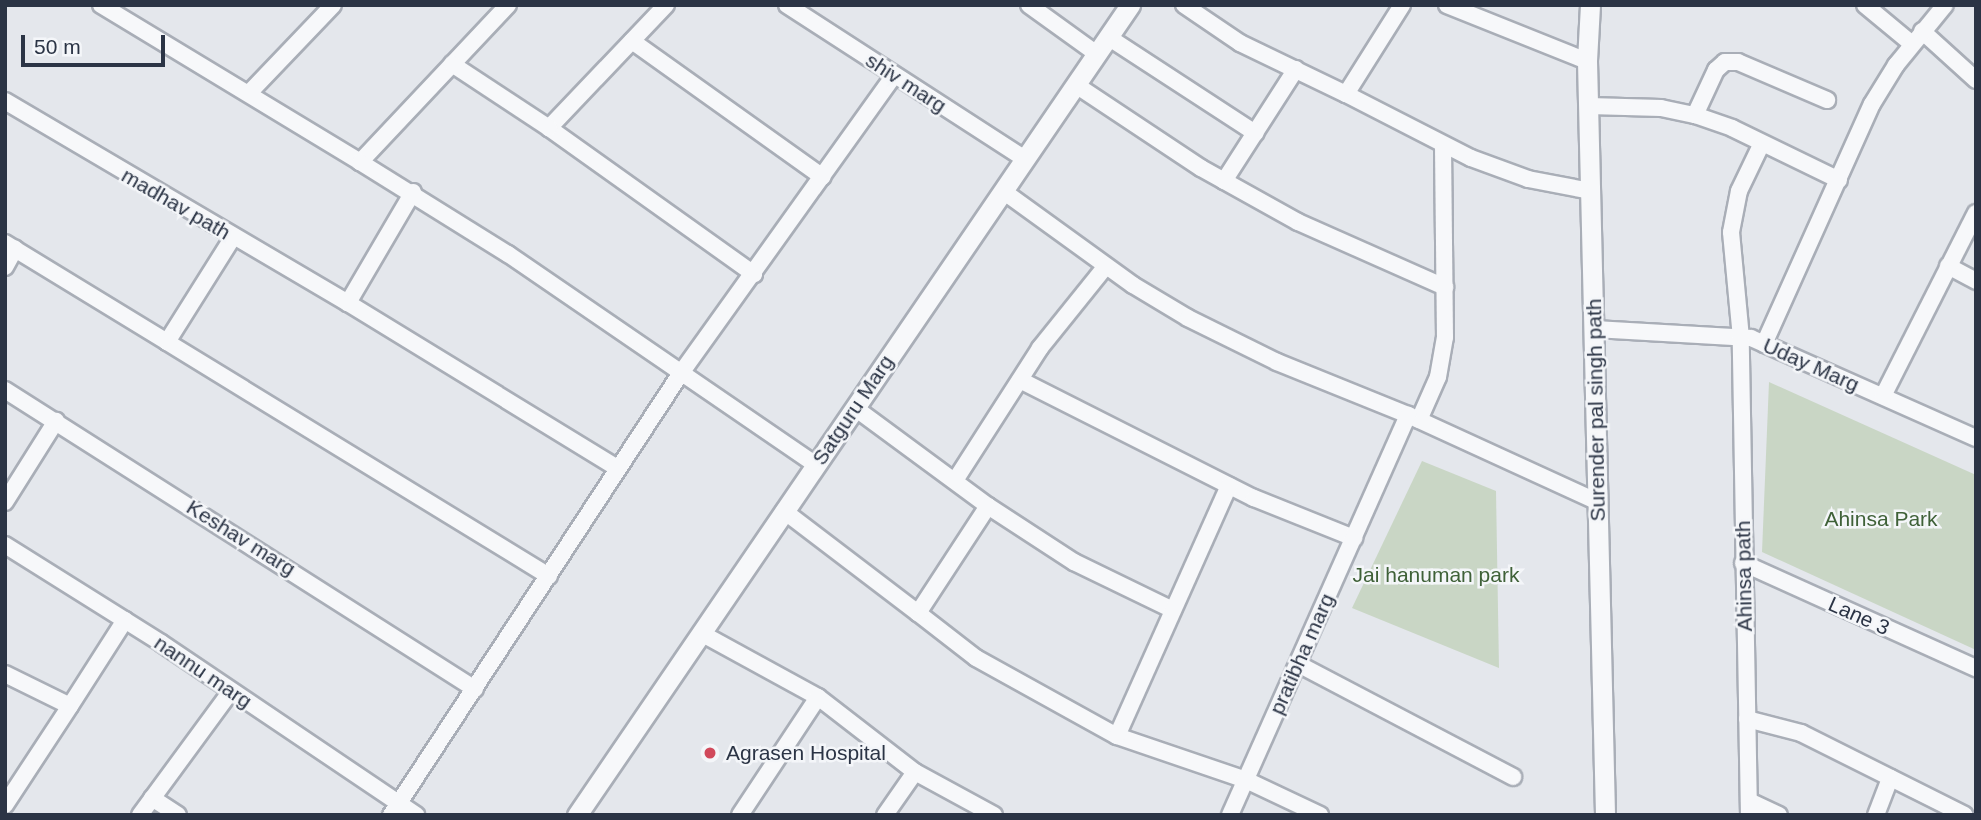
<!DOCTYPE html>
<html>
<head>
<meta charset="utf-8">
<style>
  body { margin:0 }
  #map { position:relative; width:1981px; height:820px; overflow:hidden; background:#e4e7ec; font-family:Arial,sans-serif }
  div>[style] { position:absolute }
  .green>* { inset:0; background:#c9d6c5 }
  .roads { filter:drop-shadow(2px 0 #a9aeb7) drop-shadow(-2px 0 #a9aeb7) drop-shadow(0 2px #a9aeb7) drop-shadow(0 -2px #a9aeb7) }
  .minor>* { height:16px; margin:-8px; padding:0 8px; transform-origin:8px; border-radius:8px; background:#f7f8fa }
  .tertiary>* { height:19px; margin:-9.5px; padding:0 9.5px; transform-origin:9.5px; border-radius:9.5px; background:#f7f8fa }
  .dots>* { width:19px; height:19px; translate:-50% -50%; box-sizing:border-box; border:4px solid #f4f6f9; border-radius:50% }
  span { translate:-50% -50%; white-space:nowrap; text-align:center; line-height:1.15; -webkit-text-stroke:5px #f4f6f9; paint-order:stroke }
  .street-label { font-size:21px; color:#2b3445 }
  .park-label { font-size:21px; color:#3f6138 }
  .poi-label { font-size:21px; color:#2b3445 }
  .left { translate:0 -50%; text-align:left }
  .frame { position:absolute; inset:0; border:7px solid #2b3445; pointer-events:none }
  .scale { position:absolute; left:21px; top:35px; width:144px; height:32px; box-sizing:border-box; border:4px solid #2b3445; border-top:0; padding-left:9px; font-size:21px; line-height:24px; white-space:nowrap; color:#2b3445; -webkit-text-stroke:5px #f4f6f9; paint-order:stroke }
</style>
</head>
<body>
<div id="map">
  <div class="green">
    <div style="clip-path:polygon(1769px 382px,1976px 475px,1976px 650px,1762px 552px)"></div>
    <div style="clip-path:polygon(1422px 461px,1496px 491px,1499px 668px,1352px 608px)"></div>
  </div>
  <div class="roads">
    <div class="minor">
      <div style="left:101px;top:5px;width:303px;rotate:31.2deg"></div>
      <div style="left:508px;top:5px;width:216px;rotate:133.3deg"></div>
      <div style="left:360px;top:162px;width:174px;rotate:31.9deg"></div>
      <div style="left:508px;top:254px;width:373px;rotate:34.4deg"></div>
      <div style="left:666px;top:5px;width:170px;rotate:133.6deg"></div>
      <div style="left:549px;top:128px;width:252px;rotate:35.5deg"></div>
      <div style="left:787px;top:5px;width:283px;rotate:32.9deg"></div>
      <div style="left:1029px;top:5px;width:84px;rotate:35.8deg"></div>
      <div style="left:1184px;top:5px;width:68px;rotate:34.2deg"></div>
      <div style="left:1240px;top:43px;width:118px;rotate:25.7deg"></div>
      <div style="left:1346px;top:94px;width:105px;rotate:-57.8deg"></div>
      <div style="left:1447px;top:5px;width:151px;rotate:21.8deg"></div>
      <div style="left:1865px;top:5px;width:61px;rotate:39.7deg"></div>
      <div style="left:1922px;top:31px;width:73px;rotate:42.2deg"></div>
      <div style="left:1108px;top:37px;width:176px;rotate:33.1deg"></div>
      <div style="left:632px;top:41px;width:234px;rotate:35.5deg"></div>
      <div style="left:452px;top:64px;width:116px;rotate:33.4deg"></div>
      <div style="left:1076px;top:85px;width:150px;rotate:33.6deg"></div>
      <div style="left:1201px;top:168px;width:111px;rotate:29.1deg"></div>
      <div style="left:1298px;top:222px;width:161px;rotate:23.9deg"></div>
      <div style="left:250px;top:92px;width:120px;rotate:-46.3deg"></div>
      <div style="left:1346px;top:94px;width:140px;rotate:27.1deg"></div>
      <div style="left:1471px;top:158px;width:61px;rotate:20.2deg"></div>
      <div style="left:1528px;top:179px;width:64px;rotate:10.8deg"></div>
      <div style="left:5px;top:101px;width:398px;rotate:30.5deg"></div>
      <div style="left:1589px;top:106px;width:72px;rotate:1.6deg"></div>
      <div style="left:1661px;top:108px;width:35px;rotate:12deg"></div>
      <div style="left:1695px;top:115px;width:39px;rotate:19deg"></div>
      <div style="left:1732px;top:128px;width:119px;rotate:25.9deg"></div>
      <div style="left:1695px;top:115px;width:50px;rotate:-65deg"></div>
      <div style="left:1716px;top:70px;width:12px;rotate:-42deg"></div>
      <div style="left:1725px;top:62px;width:13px"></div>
      <div style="left:1738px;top:62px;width:97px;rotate:23.1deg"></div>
      <div style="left:1224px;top:181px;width:133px;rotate:-57.3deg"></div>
      <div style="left:1003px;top:191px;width:160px;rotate:35.9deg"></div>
      <div style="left:1133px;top:285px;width:64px;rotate:31deg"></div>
      <div style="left:1188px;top:318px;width:99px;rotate:26.3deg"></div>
      <div style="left:1277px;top:362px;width:141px;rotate:22deg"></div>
      <div style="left:1408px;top:415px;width:209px;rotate:24.6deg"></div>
      <div style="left:413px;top:192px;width:129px;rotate:120.4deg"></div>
      <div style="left:348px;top:303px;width:316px;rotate:31.5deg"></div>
      <div style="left:5px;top:243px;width:190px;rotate:31.4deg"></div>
      <div style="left:167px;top:342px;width:124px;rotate:-57.8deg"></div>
      <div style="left:1948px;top:266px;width:32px;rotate:28deg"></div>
      <div style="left:5px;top:267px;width:21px;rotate:-61deg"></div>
      <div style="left:1594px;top:329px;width:157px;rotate:3.3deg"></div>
      <div style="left:1751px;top:338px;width:246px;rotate:24deg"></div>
      <div style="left:167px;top:342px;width:448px;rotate:31.5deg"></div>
      <div style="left:1764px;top:344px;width:263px;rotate:-65.8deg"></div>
      <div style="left:1872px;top:104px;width:46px;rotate:-58.4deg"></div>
      <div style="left:1896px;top:65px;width:77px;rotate:-50.8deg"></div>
      <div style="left:1020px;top:380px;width:262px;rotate:26.8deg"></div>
      <div style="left:1254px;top:498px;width:108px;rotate:21.8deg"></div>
      <div style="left:5px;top:390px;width:557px;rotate:32.46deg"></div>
      <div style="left:1883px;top:396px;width:205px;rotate:-63.1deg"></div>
      <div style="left:855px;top:408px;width:165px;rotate:36.4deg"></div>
      <div style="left:988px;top:506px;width:103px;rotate:33.1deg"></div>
      <div style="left:1074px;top:562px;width:108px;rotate:25.9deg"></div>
      <div style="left:1419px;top:420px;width:47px;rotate:-66.2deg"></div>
      <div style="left:1438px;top:377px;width:41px;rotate:-80.1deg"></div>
      <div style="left:1445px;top:337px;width:191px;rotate:-90.6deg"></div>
      <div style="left:956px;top:479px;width:156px;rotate:-57.3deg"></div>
      <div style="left:1040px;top:348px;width:105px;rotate:-51.2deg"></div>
      <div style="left:5px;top:502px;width:96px;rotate:-57.8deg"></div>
      <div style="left:988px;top:506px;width:128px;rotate:123.2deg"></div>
      <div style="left:918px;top:613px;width:73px;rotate:37.8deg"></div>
      <div style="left:976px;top:658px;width:161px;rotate:29deg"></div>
      <div style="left:1117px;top:736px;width:136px;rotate:18.8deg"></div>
      <div style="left:1246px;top:780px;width:82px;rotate:25.3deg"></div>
      <div style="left:784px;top:511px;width:168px;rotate:37.3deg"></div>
      <div style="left:5px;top:545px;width:184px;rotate:32.1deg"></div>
      <div style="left:161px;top:643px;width:308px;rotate:34deg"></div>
      <div style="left:1743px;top:563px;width:256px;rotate:24.3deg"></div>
      <div style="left:701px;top:633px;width:133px;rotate:28.7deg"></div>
      <div style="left:818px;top:697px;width:123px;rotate:37.7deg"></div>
      <div style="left:915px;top:772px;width:90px;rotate:28.6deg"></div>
      <div style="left:1298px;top:664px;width:243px;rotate:27.7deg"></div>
      <div style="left:5px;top:674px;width:72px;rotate:26.2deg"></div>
      <div style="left:70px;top:706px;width:102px;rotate:-57.4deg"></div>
      <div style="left:1747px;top:719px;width:56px;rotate:14.5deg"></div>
      <div style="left:1801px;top:733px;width:183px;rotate:26.6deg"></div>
      <div style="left:1117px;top:736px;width:274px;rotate:-65.9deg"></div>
      <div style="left:152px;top:798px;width:31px;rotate:33deg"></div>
      <div style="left:1749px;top:801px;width:33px;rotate:25deg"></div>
      <div style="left:5px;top:805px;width:118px;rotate:-56.7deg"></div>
      <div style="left:140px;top:815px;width:154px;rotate:-53.7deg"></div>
      <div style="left:391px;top:815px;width:529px;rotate:-56.73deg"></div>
      <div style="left:681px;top:373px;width:366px;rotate:-54.4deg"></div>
      <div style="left:740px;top:815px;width:141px;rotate:-56.5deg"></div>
      <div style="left:885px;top:815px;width:52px;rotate:-55.1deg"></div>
      <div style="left:1230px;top:815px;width:438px;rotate:-66deg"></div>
      <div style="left:1749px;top:815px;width:477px;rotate:-91deg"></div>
      <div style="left:1741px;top:338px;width:106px;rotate:-95.4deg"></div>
      <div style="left:1731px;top:232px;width:42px;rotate:-79deg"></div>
      <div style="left:1739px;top:191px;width:53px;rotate:-64.4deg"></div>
      <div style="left:1876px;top:815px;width:40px;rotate:-69deg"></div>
    </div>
    <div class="tertiary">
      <div style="left:1590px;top:5px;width:56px;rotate:93.1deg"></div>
      <div style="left:1587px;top:61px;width:754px;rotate:88.63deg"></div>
      <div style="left:577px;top:815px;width:981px;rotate:-55.68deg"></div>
    </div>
  </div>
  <div class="dots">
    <div style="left:710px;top:753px;background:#d1495b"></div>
  </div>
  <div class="street-label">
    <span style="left:906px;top:83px;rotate:33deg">shiv marg</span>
    <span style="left:176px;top:204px;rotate:30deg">madhav path</span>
    <span style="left:1811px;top:365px;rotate:24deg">Uday Marg</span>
    <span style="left:853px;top:410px;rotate:-56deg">Satguru Marg</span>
    <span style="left:1596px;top:410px;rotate:-91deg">Surender pal singh path</span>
    <span style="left:241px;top:538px;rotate:32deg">Keshav marg</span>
    <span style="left:1744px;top:576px;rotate:-91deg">Ahinsa path</span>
    <span style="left:1859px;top:616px;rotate:24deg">Lane 3</span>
    <span style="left:1302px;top:654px;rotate:-66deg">pratibha marg</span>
    <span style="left:203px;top:672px;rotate:34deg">nannu marg</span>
  </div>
  <div class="park-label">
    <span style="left:1881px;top:519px">Ahinsa Park</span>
    <span style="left:1436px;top:575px">Jai hanuman park</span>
  </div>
  <div class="poi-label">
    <span class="left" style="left:726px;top:753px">Agrasen Hospital</span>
  </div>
  <div class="frame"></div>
  <div class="scale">50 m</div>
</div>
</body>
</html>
